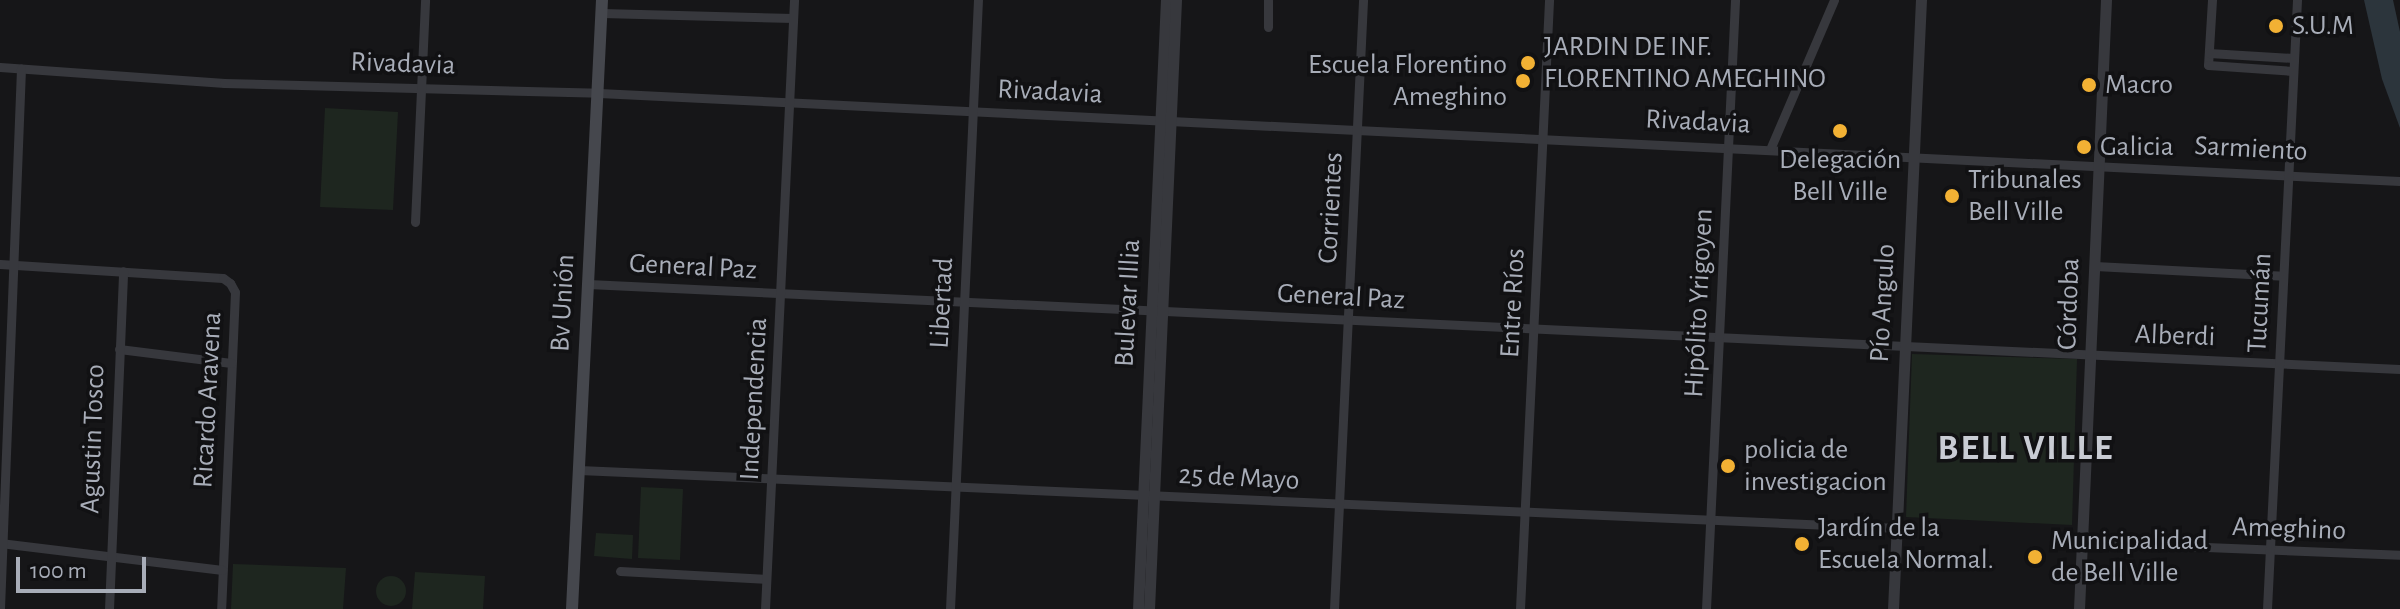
<!DOCTYPE html>
<html>
<head>
<meta charset="utf-8">
<style>
  body { margin:0 }
  #map { position:relative; width:2400px; height:609px; overflow:hidden; background:#161618; font-family:"Alegreya Sans",sans-serif }
  div>[style] { position:absolute }
  .green>* { inset:0; background:#1e261f }
  .round { border-radius:50% }
  .water>* { inset:0; background:#2c353c }
  .minor>* { height:9px; margin:-4.5px; padding:0 4.5px; transform-origin:4.5px; border-radius:4.5px; background:#37383d }
  .tertiary>* { height:11px; margin:-5.5px; padding:0 5.5px; transform-origin:5.5px; border-radius:5.5px; background:#37383d }
  .secondary>* { height:12px; margin:-6px; padding:0 6px; transform-origin:6px; border-radius:6px; background:#45474d }
  .dots>* { width:22px; height:22px; translate:-50% -50%; box-sizing:border-box; border:4px solid #111113; border-radius:50% }
  span { translate:-50% -50%; white-space:nowrap; text-align:center; line-height:1.15; -webkit-text-stroke:7px #111113; paint-order:stroke }
  .poi-label { font-size:28px; color:#a8adb8 }
  .left { translate:0 -50%; text-align:left }
  .right { translate:-100% -50%; text-align:right }
  .street-label { font-size:28px; color:#a8adb8 }
  .district-label { font-size:36px; color:#c9ccd4; font-weight:700; letter-spacing:2px }
  .scale { position:absolute; left:16px; top:557px; width:130px; height:36px; box-sizing:border-box; border:4px solid #a8adb8; border-top:0; padding-left:10px; font-size:24px; line-height:28px; white-space:nowrap; color:#a8adb8; -webkit-text-stroke:6px #111113; paint-order:stroke }
</style>
</head>
<body>
<div id="map">
  <div class="green">
    <div style="clip-path:polygon(325px 108px,398px 112px,393px 210px,320px 207px)"></div>
    <div style="clip-path:polygon(1912px 354px,2077px 359px,2072px 525px,1906px 517px)"></div>
    <div style="clip-path:polygon(641px 487px,683px 489px,680px 560px,638px 558px)"></div>
    <div style="clip-path:polygon(596px 533px,633px 535px,632px 559px,594px 556px)"></div>
    <div style="clip-path:polygon(233px 564px,346px 568px,343px 609px,231px 609px)"></div>
    <div style="clip-path:polygon(415px 572px,485px 576px,483px 609px,412px 609px)"></div>
    <div class="round" style="left:376px;top:576px;width:30px;height:30px"></div>
  </div>
  <div class="water">
    <div style="clip-path:polygon(2364px 0,2393px 0,2400px 32px,2400px 128px,2382px 79px)"></div>
  </div>
  <div class="minor">
    <div style="left:2212px;top:0;width:65px;rotate:93.5deg"></div>
    <div style="left:2208px;top:65px;width:85px;rotate:4deg"></div>
    <div style="left:602px;top:13px;width:191px;rotate:1.5deg"></div>
    <div style="left:1268px;top:27px;width:27px;rotate:-90deg"></div>
    <div style="left:2209px;top:53px;width:85px;rotate:3.4deg"></div>
    <div style="left:0;top:67px;width:225px;rotate:4.1deg"></div>
    <div style="left:224px;top:83px;width:375px;rotate:1.5deg"></div>
    <div style="left:599px;top:93px;width:1803px;rotate:2.8deg"></div>
    <div style="left:1771px;top:147px;width:160px;rotate:-66.8deg"></div>
    <div style="left:415px;top:222px;width:222px;rotate:-87.4deg"></div>
    <div style="left:0;top:264px;width:223px;rotate:3.6deg"></div>
    <div style="left:223px;top:278px;width:9px;rotate:36deg"></div>
    <div style="left:230px;top:283px;width:10px;rotate:61deg"></div>
    <div style="left:235px;top:292px;width:317px;rotate:92.5deg"></div>
    <div style="left:2095px;top:266px;width:188px;rotate:3deg"></div>
    <div style="left:588px;top:284px;width:1814px;rotate:2.69deg"></div>
    <div style="left:119px;top:349px;width:113px;rotate:7.1deg"></div>
    <div style="left:579px;top:470px;width:1320px;rotate:2.52deg"></div>
    <div style="left:2081px;top:542px;width:319px;rotate:2.3deg"></div>
    <div style="left:0;top:543px;width:224px;rotate:6.9deg"></div>
    <div style="left:620px;top:571px;width:146px;rotate:3.1deg"></div>
    <div style="left:0;top:608px;width:540px;rotate:-87.77deg"></div>
    <div style="left:109px;top:609px;width:338px;rotate:-87.6deg"></div>
    <div style="left:765px;top:609px;width:610px;rotate:-87.27deg"></div>
    <div style="left:950px;top:609px;width:610px;rotate:-87.37deg"></div>
    <div style="left:1334px;top:609px;width:610px;rotate:-87.27deg"></div>
    <div style="left:1520px;top:609px;width:610px;rotate:-87.27deg"></div>
    <div style="left:1706px;top:609px;width:610px;rotate:-87.27deg"></div>
    <div style="left:2267px;top:609px;width:610px;rotate:-87.18deg"></div>
  </div>
  <div class="tertiary">
    <div style="left:1138px;top:609px;width:610px;rotate:-87.37deg"></div>
    <div style="left:1149px;top:609px;width:610px;rotate:-87.46deg"></div>
    <div style="left:1893px;top:609px;width:610px;rotate:-87.37deg"></div>
    <div style="left:2079px;top:609px;width:610px;rotate:-87.46deg"></div>
  </div>
  <div class="secondary">
    <div style="left:572px;top:609px;width:610px;rotate:-87.18deg"></div>
  </div>
  <div class="dots">
    <div style="left:2276px;top:26px;background:#f2b134"></div>
    <div style="left:1528px;top:63px;background:#f2b134"></div>
    <div style="left:1523px;top:81px;background:#f2b134"></div>
    <div style="left:2089px;top:85px;background:#f2b134"></div>
    <div style="left:1840px;top:131px;background:#f2b134"></div>
    <div style="left:2084px;top:147px;background:#f2b134"></div>
    <div style="left:1952px;top:196px;background:#f2b134"></div>
    <div style="left:1728px;top:466px;background:#f2b134"></div>
    <div style="left:1802px;top:544px;background:#f2b134"></div>
    <div style="left:2035px;top:557px;background:#f2b134"></div>
  </div>
  <div class="poi-label">
    <span class="left" style="left:2292px;top:26px">S.U.M</span>
    <span class="left" style="left:1544px;top:63px">JARDIN DE INF.<br>FLORENTINO AMEGHINO</span>
    <span class="right" style="left:1507px;top:81px">Escuela Florentino<br>Ameghino</span>
    <span class="left" style="left:2105px;top:85px">Macro</span>
    <span class="left" style="left:2100px;top:147px">Galicia</span>
    <span style="left:1840px;top:176px">Delegación<br>Bell Ville</span>
    <span class="left" style="left:1968px;top:196px">Tribunales<br>Bell Ville</span>
    <span class="left" style="left:1744px;top:466px">policia de<br>investigacion</span>
    <span class="left" style="left:1818px;top:544px">Jardín de la<br>Escuela Normal.</span>
    <span class="left" style="left:2051px;top:557px">Municipalidad<br>de Bell Ville</span>
  </div>
  <div class="street-label">
    <span style="left:403px;top:64px;rotate:2deg">Rivadavia</span>
    <span style="left:1050px;top:92px;rotate:3deg">Rivadavia</span>
    <span style="left:1698px;top:122px;rotate:3deg">Rivadavia</span>
    <span style="left:2251px;top:149px;rotate:3deg">Sarmiento</span>
    <span style="left:1331px;top:208px;rotate:-87deg">Corrientes</span>
    <span style="left:693px;top:267px;rotate:3deg">General Paz</span>
    <span style="left:1341px;top:297px;rotate:3deg">General Paz</span>
    <span style="left:563px;top:303px;rotate:-87deg">Bv Unión</span>
    <span style="left:942px;top:303px;rotate:-87deg">Libertad</span>
    <span style="left:1128px;top:303px;rotate:-87deg">Bulevar Illia</span>
    <span style="left:1513px;top:303px;rotate:-87deg">Entre Ríos</span>
    <span style="left:1699px;top:303px;rotate:-87deg">Hipólito Yrigoyen</span>
    <span style="left:1883px;top:303px;rotate:-87deg">Pío Angulo</span>
    <span style="left:2260px;top:303px;rotate:-87deg">Tucumán</span>
    <span style="left:2069px;top:304px;rotate:-88deg">Córdoba</span>
    <span style="left:2175px;top:336px;rotate:2deg">Alberdi</span>
    <span style="left:754px;top:399px;rotate:-87deg">Independencia</span>
    <span style="left:208px;top:400px;rotate:-87deg">Ricardo Aravena</span>
    <span style="left:93px;top:439px;rotate:-88deg">Agustin Tosco</span>
    <span style="left:1239px;top:478px;rotate:3deg">25 de Mayo</span>
    <span style="left:2289px;top:529px;rotate:2deg">Ameghino</span>
  </div>
  <div class="district-label">
    <span style="left:2026px;top:449px">BELL VILLE</span>
  </div>
  <div class="scale">100 m</div>
</div>
</body>
</html>
